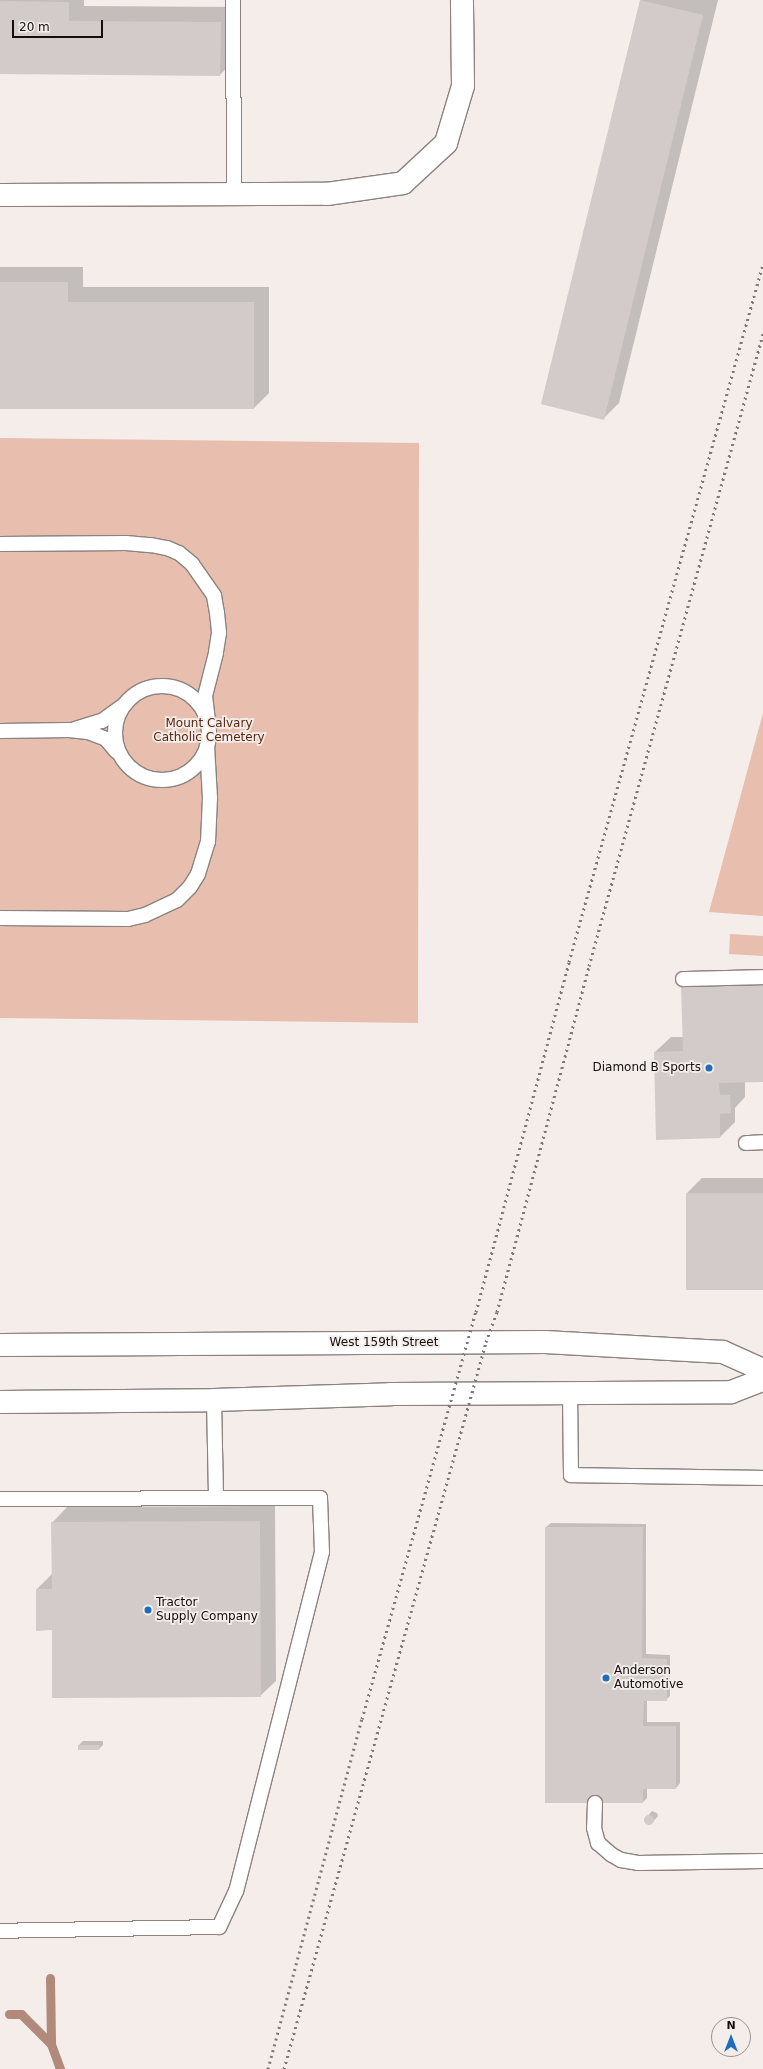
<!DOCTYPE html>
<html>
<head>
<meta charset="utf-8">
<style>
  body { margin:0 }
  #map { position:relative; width:763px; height:2069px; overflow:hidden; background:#f4edea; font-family:"DejaVu Sans",sans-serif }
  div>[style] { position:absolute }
  .green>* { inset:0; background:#e8beaf }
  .shadow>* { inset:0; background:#0003 }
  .stream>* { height:9px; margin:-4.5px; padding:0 4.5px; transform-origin:4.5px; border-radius:4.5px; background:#b28a7b }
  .building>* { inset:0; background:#d2cbc9 }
  .round { border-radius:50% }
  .roads { filter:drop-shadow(1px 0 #8a8380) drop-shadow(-1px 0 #8a8380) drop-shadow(0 1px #8a8380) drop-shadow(0 -1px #8a8380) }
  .service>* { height:14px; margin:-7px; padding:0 7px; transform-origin:7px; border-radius:7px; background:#fff }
  .service>.ring { margin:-7px; padding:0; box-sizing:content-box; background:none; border:14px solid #fff; border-radius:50% }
  .minor>* { height:22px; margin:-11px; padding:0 11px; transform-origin:11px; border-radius:11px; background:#fff }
  .secondary>* { height:22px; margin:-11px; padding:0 11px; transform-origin:11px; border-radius:11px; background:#fff }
  .rail>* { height:3px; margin-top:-1.5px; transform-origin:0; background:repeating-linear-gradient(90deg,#7e7977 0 2px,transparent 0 6px) }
  .dots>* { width:11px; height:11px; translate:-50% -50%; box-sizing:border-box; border:2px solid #f4edea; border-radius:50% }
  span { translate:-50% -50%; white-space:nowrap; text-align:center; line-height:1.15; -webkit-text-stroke:3.5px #f4edea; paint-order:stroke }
  .park-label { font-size:12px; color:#59250f }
  .poi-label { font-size:12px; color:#110e0d }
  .right { translate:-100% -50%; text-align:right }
  .left { translate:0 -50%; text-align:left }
  .street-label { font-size:12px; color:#110e0d }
  .north { position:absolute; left:711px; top:2017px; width:40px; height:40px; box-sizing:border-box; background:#f4edea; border:1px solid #999492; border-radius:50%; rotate:0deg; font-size:11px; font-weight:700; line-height:16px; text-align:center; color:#110e0d }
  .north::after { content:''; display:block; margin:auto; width:14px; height:18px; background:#1d6fbe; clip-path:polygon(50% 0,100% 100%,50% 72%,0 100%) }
  .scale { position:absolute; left:12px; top:20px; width:91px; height:18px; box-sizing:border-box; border:2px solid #110e0d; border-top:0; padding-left:5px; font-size:12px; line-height:14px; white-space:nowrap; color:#110e0d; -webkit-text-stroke:3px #f4edea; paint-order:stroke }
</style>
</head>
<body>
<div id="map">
  <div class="green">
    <div style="clip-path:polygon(0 438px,419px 443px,418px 1023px,0 1018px)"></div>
    <div style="clip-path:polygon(763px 713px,763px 916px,709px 912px)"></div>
    <div style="clip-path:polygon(730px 934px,763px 936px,763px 956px,729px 954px)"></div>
  </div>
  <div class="shadow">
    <div style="clip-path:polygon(0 0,84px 0,84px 6px,236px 7px,235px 59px,220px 75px,0 73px)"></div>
    <div style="clip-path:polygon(641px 0,718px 0,619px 403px,604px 418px,542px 404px)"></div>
    <div style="clip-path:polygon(0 267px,83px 267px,83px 287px,269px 287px,269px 393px,254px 408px,0 408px)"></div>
    <div style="clip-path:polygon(763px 969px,763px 1081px,745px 1081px,745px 1097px,735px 1108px,735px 1122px,720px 1137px,655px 1052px,671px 1037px,684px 1037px,682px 986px,698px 971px)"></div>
    <div style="clip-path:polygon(702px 1178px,763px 1178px,763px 1289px,687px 1193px)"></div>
    <div style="clip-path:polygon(275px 1506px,276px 1681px,260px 1696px,53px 1629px,37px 1589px,53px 1573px,52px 1523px,67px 1507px)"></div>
    <div style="clip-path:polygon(551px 1523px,646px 1524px,646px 1654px,670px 1655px,670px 1696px,666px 1700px,647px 1700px,647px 1722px,680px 1722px,680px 1783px,676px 1788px,647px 1788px,647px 1798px,643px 1802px,546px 1527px)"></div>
    <div style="clip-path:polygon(83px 1741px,103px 1741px,103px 1745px,99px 1749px,79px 1745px)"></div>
    <div style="clip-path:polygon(652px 1811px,657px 1813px,658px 1816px,651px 1824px,648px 1824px,645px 1819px)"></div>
  </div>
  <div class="stream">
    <div style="left:50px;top:1978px;width:66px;rotate:89.1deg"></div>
    <div style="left:51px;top:2044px;width:27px;rotate:70deg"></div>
    <div style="left:9px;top:2014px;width:12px"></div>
    <div style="left:21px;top:2014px;width:42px;rotate:45deg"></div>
  </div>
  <div class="building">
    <div style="clip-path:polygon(640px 0,703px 15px,604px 420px,541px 404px)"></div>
    <div style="clip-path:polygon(0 1px,69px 2px,69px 21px,221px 22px,220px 76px,0 74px)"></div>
    <div style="clip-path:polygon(0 282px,68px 282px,68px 302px,254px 302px,254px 409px,0 409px)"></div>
    <div style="clip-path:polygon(763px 984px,763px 1082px,719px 1083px,720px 1095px,730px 1095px,731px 1113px,720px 1114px,720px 1138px,656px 1140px,654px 1052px,683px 1051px,681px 986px)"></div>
    <div style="clip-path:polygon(686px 1193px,763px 1193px,763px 1290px,686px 1290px)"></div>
    <div style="clip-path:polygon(260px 1521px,261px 1697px,52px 1698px,52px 1630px,36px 1631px,36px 1589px,52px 1589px,51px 1522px)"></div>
    <div style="clip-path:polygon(545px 1527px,643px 1527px,642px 1658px,667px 1659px,667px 1701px,644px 1701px,643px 1726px,676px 1726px,676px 1789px,643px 1789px,643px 1803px,545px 1803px)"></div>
    <div style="clip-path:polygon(78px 1745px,99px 1745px,99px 1750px,78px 1750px)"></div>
    <div class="round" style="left:644px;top:1815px;width:10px;height:10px"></div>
  </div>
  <div class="roads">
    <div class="service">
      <div style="left:233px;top:0;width:194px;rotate:89.7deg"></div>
      <div style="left:0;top:544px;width:126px;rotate:-0.5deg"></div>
      <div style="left:126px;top:543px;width:25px;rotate:5deg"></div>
      <div style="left:151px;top:545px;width:16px;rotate:11deg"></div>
      <div style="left:167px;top:548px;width:13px;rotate:23deg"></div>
      <div style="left:179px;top:553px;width:17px;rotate:40deg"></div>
      <div style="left:192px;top:564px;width:39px;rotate:55deg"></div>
      <div style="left:214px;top:596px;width:17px;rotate:80deg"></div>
      <div style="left:217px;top:613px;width:20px;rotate:84deg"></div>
      <div style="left:219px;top:633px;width:20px;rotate:99deg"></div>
      <div style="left:216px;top:653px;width:44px;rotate:104.3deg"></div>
      <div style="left:205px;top:696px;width:26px;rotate:83deg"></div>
      <div class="ring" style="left:115px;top:686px;width:80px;height:80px"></div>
      <div style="left:75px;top:729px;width:28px;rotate:-17deg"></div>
      <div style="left:102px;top:721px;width:24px;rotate:-36deg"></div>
      <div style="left:0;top:731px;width:69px;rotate:-0.8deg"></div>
      <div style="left:69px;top:730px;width:19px;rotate:6deg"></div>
      <div style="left:88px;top:732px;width:19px;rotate:21deg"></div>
      <div style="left:106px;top:739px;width:16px;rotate:50deg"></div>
      <div style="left:0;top:918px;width:128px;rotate:0.4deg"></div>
      <div style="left:128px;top:919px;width:17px;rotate:-13deg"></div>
      <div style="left:145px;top:915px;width:35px;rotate:-25deg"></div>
      <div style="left:177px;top:900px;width:18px;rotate:-45deg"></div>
      <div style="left:190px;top:887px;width:15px;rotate:-58deg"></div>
      <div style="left:198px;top:874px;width:34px;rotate:-73deg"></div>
      <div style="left:208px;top:842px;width:44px;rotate:-87.4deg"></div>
      <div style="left:210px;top:798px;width:52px;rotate:-93.3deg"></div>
      <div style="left:683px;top:979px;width:80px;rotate:-1.4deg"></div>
      <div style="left:746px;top:1143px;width:17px;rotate:-3deg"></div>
      <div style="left:570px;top:1393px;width:82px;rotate:89.3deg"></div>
      <div style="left:571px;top:1475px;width:192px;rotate:0.9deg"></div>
      <div style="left:214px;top:1400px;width:97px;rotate:88.8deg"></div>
      <div style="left:0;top:1499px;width:320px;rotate:-0.2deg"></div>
      <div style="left:320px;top:1498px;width:54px;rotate:87.9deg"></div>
      <div style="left:322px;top:1552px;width:350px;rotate:104.2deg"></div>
      <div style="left:236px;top:1891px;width:40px;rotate:115deg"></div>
      <div style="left:219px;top:1927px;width:219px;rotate:179deg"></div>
      <div style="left:595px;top:1803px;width:25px;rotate:92deg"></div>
      <div style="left:594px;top:1828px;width:16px;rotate:75deg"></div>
      <div style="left:598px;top:1843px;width:18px;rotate:41deg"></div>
      <div style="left:612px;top:1855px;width:10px;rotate:29deg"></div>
      <div style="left:621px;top:1860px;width:17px;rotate:10deg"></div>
      <div style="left:638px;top:1863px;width:125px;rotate:-0.9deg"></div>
    </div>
    <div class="minor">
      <div style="left:0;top:195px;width:327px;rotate:-0.2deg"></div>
      <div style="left:327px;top:194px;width:77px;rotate:-8.2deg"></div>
      <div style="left:403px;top:183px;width:59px;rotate:-42.9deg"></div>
      <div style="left:446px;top:143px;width:59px;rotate:-73.4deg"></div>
      <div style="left:463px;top:86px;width:86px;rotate:-90.7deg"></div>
    </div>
    <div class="secondary">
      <div style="left:0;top:1345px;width:545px;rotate:-0.32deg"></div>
      <div style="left:545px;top:1342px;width:178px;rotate:3.2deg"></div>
      <div style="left:723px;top:1352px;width:44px;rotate:24.2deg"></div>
      <div style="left:0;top:1402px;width:214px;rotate:-0.5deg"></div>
      <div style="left:214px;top:1400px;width:177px;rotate:-1.9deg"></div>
      <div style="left:391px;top:1394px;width:340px;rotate:-0.3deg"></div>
      <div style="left:731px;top:1392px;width:34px;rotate:-21deg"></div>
    </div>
  </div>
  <div class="rail">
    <div style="left:268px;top:2069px;width:362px;rotate:-75deg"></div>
    <div style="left:362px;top:1719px;width:423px;rotate:-74.4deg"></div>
    <div style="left:476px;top:1312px;width:362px;rotate:-75.1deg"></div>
    <div style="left:569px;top:962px;width:724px;rotate:-74.47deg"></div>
    <div style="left:284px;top:2069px;width:755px;rotate:-74.47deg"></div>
    <div style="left:486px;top:1342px;width:32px;rotate:-70deg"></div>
    <div style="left:497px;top:1312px;width:358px;rotate:-75.1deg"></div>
    <div style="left:589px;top:966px;width:656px;rotate:-74.61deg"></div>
  </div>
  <div class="dots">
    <div style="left:709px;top:1068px;background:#1d6fbe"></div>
    <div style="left:148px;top:1610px;background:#1d6fbe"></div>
    <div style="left:606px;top:1678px;background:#1d6fbe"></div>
  </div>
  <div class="park-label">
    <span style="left:209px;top:731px">Mount Calvary<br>Catholic Cemetery</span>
  </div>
  <div class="poi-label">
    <span class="right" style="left:701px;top:1068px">Diamond B Sports</span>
    <span class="left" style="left:156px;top:1610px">Tractor<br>Supply Company</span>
    <span class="left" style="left:614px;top:1678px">Anderson<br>Automotive</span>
  </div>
  <div class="street-label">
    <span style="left:384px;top:1343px">West 159th Street</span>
  </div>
  <div class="north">N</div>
  <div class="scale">20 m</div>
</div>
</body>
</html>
